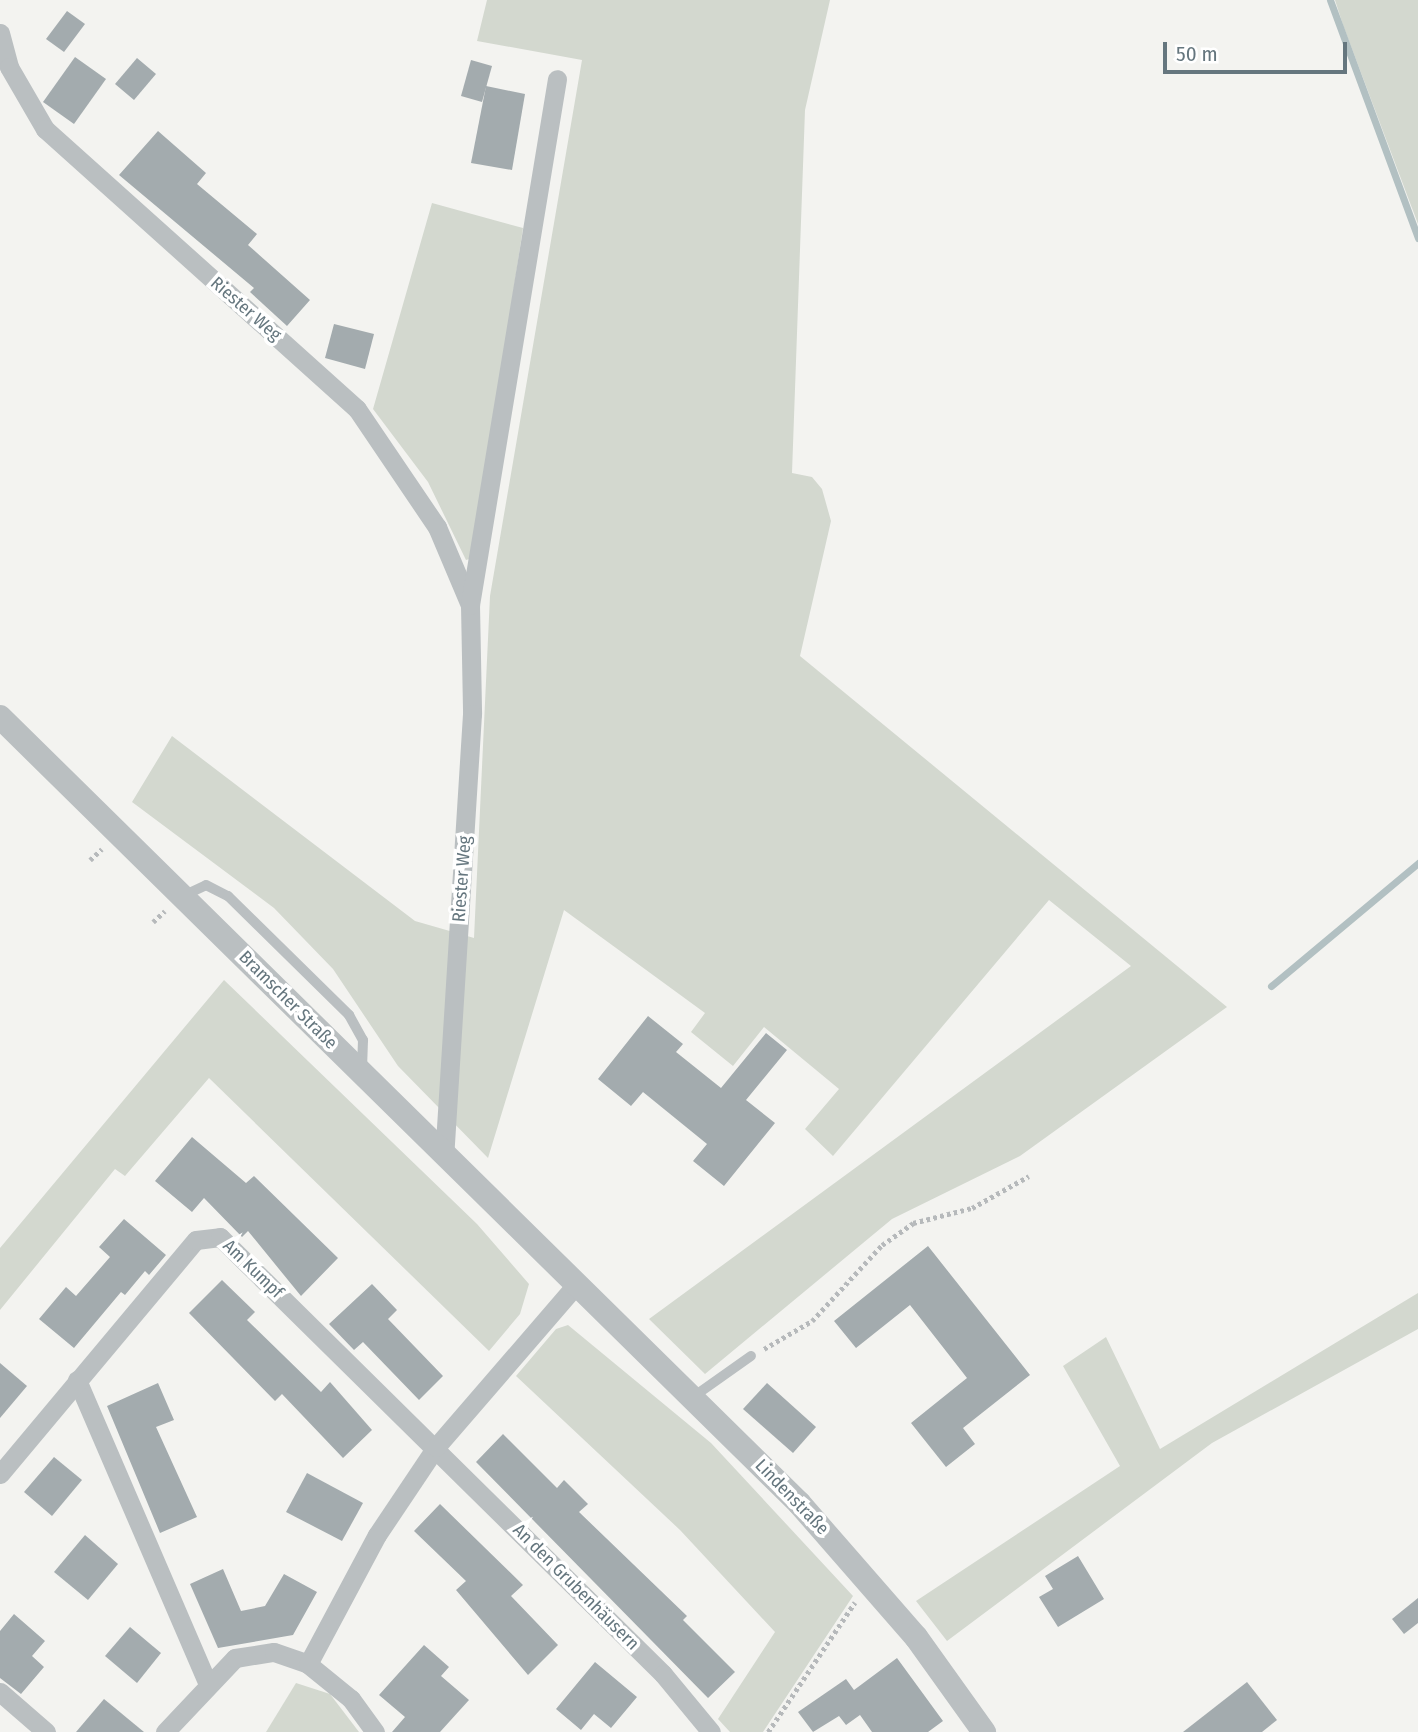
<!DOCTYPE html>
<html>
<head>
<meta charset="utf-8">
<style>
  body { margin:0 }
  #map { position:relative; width:1418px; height:1732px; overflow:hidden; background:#f3f3f0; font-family:"Fira Sans Condensed",sans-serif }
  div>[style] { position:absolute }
  .green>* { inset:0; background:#d3d8cf }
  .stream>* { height:7px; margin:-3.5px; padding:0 3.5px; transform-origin:3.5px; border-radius:3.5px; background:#b2c0c2 }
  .building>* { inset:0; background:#a3abae }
  .path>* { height:4.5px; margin-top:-2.25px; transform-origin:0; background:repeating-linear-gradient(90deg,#b6b9bb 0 3.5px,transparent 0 7px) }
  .service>* { height:10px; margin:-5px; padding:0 5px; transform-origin:5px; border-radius:5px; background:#babfc1 }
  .minor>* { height:19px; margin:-9.5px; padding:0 9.5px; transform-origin:9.5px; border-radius:9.5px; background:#babfc1 }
  .tertiary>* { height:24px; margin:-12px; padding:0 12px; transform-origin:12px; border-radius:12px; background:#babfc1 }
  span { translate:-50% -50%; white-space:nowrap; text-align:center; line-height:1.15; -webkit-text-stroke:7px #fff; paint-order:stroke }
  .street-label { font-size:18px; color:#65767e }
  .scale { position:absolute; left:1163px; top:42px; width:184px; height:32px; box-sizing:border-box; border:4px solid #65767e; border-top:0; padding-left:9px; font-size:21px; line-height:24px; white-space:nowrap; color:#65767e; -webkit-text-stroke:5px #fff; paint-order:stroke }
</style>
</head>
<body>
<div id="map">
  <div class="green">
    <div style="clip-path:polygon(487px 0,830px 0,805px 110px,792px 473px,812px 477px,822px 489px,831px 521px,800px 656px,1227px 1007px,1020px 1156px,892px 1219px,705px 1374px,649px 1319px,1131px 966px,1049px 900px,833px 1156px,805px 1129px,839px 1089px,764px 1027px,733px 1066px,691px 1032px,705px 1013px,564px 910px,488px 1158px,398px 1066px,333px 969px,274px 908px,132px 802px,172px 736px,415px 921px,474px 938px,490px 596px,582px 60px,477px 41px)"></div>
    <div style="clip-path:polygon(1335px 0,1418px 0,1418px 224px,1343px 25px)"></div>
    <div style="clip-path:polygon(432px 203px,523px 228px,473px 558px,466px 560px,428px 482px,373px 409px)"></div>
    <div style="clip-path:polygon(224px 980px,477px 1224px,529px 1284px,520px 1314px,489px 1351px,209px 1078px,125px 1176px,115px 1169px,0 1310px,0 1248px)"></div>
    <div style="clip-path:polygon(1418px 1293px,1418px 1329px,1212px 1443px,947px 1641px,916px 1601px,1120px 1466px,1063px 1366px,1106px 1337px,1160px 1449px)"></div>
    <div style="clip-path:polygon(568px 1325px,711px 1443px,853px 1596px,763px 1732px,730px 1732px,718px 1719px,775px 1632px,680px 1530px,516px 1376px,556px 1329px)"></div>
    <div style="clip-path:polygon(296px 1683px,330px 1694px,359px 1732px,266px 1732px)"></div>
  </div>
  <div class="stream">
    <div style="left:1330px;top:0;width:254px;rotate:69.7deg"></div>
    <div style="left:1271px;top:986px;width:192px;rotate:-39.9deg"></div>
  </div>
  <div class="building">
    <div style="clip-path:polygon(67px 11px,85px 24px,64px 52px,46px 39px)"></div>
    <div style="clip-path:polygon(75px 57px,106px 79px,74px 124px,43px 102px)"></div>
    <div style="clip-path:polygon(137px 58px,156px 74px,134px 100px,115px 84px)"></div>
    <div style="clip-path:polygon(471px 60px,492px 66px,482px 102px,461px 96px)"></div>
    <div style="clip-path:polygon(486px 86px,525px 94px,512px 170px,471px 163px)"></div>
    <div style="clip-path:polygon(158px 131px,206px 173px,197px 184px,257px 234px,248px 245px,310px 300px,287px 326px,250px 292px,254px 288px,119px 175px)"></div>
    <div style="clip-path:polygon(334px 324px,374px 334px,365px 369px,325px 358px)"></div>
    <div style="clip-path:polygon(648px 1016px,683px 1044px,676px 1052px,721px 1088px,766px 1033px,787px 1050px,746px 1100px,775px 1123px,724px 1186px,693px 1161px,707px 1144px,643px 1092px,631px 1106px,598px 1079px)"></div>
    <div style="clip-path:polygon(192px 1137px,246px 1183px,254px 1176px,338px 1258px,301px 1296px,248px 1231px,242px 1237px,204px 1198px,192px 1212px,155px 1181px)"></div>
    <div style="clip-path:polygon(124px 1219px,166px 1255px,149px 1275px,145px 1271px,125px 1295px,121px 1292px,74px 1348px,39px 1319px,66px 1287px,76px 1296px,110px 1257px,99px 1247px)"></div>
    <div style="clip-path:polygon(928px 1246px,1030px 1375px,963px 1428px,975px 1444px,946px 1467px,911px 1423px,967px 1378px,910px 1305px,856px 1348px,834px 1321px)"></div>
    <div style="clip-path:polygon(222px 1280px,255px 1312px,247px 1320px,321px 1392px,330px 1382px,372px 1430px,343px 1458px,282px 1394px,275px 1401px,189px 1313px)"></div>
    <div style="clip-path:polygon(372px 1284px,397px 1310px,388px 1319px,443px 1376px,419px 1400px,363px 1342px,354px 1350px,329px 1324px)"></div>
    <div style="clip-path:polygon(0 1363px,27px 1386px,0 1418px)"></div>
    <div style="clip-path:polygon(158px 1383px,174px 1420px,156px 1427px,197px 1517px,160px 1533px,107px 1406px)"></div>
    <div style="clip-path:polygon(767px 1383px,816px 1427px,793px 1453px,743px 1409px)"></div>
    <div style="clip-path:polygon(503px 1434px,557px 1488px,564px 1480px,588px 1504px,579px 1512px,687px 1616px,683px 1620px,735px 1672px,708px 1698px,476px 1462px)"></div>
    <div style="clip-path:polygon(54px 1457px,82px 1480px,52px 1516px,24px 1492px)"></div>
    <div style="clip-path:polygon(307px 1473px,363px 1503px,342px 1541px,286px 1512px)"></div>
    <div style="clip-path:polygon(440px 1504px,523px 1585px,511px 1596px,558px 1645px,528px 1675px,456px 1590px,466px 1581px,414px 1531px)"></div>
    <div style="clip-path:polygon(85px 1535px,118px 1564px,88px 1600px,54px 1572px)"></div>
    <div style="clip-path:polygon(1078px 1556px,1104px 1599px,1058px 1627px,1039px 1597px,1053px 1589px,1045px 1576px)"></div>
    <div style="clip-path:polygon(223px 1569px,241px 1611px,265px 1606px,284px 1574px,317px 1592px,293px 1635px,218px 1648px,190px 1584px)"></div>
    <div style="clip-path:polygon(1418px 1598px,1418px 1623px,1404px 1634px,1392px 1619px)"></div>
    <div style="clip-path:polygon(14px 1614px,45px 1641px,32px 1656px,44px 1667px,21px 1694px,0 1678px,0 1631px)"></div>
    <div style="clip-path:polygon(130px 1627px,161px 1653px,137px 1683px,105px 1656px)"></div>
    <div style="clip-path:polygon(424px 1645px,449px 1667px,441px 1676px,469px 1700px,440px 1732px,392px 1732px,405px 1717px,379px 1695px)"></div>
    <div style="clip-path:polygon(897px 1658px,943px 1721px,928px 1732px,872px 1732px,860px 1715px,846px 1725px,839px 1716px,813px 1732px,798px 1712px,846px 1679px,854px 1690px)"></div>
    <div style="clip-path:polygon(595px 1662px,637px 1697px,611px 1728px,594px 1714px,581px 1730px,556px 1709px)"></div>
    <div style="clip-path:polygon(1247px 1682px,1277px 1720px,1262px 1732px,1183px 1732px)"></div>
    <div style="clip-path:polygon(104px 1699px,144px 1732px,76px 1732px)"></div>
  </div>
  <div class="path">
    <div style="left:90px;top:860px;width:16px;rotate:-43deg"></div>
    <div style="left:153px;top:922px;width:16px;rotate:-43deg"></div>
    <div style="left:764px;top:1349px;width:56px;rotate:-30.3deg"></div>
    <div style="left:812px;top:1321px;width:103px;rotate:-47.4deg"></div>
    <div style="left:882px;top:1245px;width:38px;rotate:-35deg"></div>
    <div style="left:913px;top:1223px;width:61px;rotate:-14.3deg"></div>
    <div style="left:972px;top:1208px;width:65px;rotate:-29.3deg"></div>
    <div style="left:768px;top:1732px;width:156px;rotate:-56.2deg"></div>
  </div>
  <div class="service">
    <div style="left:185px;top:895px;width:23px;rotate:-25deg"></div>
    <div style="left:206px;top:885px;width:25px;rotate:27deg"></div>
    <div style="left:228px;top:896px;width:170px;rotate:44.5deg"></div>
    <div style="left:349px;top:1015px;width:29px;rotate:61deg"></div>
    <div style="left:363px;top:1040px;width:29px;rotate:92deg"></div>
    <div style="left:693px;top:1397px;width:71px;rotate:-35.3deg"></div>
  </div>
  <div class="minor">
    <div style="left:0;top:33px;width:35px;rotate:75deg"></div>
    <div style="left:9px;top:67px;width:72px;rotate:59.9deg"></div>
    <div style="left:45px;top:129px;width:419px;rotate:41.9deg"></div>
    <div style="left:357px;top:409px;width:143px;rotate:55.9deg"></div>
    <div style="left:437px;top:527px;width:85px;rotate:67.1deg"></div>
    <div style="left:470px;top:605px;width:109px;rotate:88.9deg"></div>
    <div style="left:472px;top:714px;width:441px;rotate:93.6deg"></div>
    <div style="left:470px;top:605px;width:533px;rotate:-80.61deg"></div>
    <div style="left:77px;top:1380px;width:329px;rotate:66.7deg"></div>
    <div style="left:0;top:1474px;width:305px;rotate:-50.1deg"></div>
    <div style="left:196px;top:1240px;width:24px;rotate:-7deg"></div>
    <div style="left:220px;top:1237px;width:622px;rotate:44.61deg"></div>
    <div style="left:663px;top:1674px;width:75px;rotate:50.4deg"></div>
    <div style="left:0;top:1692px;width:61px;rotate:41deg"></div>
    <div style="left:165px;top:1732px;width:102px;rotate:-46.6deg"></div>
    <div style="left:235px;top:1658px;width:39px;rotate:-9deg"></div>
    <div style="left:274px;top:1652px;width:36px;rotate:19deg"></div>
    <div style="left:375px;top:1732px;width:41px;rotate:-126deg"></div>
    <div style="left:351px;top:1699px;width:55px;rotate:-140.9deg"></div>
    <div style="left:308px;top:1664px;width:146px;rotate:-61.9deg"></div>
    <div style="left:377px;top:1535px;width:106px;rotate:-56.2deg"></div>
    <div style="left:436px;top:1447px;width:213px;rotate:-49.2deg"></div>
  </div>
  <div class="tertiary">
    <div style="left:0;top:717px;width:1121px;rotate:44.53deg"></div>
    <div style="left:799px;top:1503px;width:178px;rotate:48.9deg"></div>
    <div style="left:916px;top:1637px;width:117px;rotate:54.4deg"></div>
  </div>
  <div class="street-label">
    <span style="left:246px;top:309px;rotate:41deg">Riester Weg</span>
    <span style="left:462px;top:879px;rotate:-86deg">Riester Weg</span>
    <span style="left:288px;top:1000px;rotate:45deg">Bramscher Straße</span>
    <span style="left:253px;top:1269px;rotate:44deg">Am Kumpf</span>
    <span style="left:792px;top:1497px;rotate:46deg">Lindenstraße</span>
    <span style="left:576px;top:1587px;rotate:45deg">An den Grubenhäusern</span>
  </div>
  <div class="scale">50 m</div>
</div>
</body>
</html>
